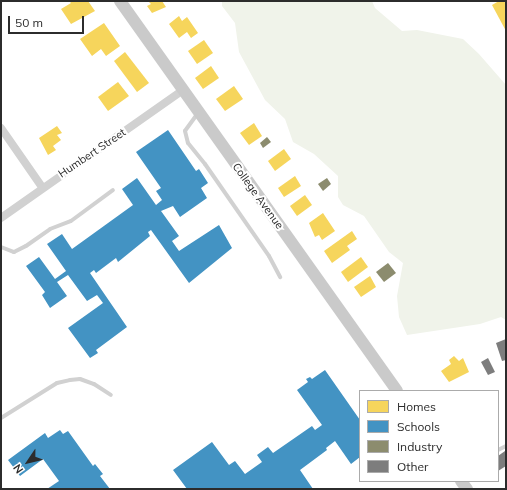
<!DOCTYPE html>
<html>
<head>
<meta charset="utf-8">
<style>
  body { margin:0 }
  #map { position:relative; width:507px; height:490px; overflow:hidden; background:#fff; font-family:Mulish,sans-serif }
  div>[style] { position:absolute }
  .green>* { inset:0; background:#f0f3ea }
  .homes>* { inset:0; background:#f6d55c }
  .schools>* { inset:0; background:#4393c3 }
  .industry>* { inset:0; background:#8c8c6e }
  .building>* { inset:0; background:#7d7d7d }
  .service>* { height:4px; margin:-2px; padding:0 2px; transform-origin:2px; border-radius:2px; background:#d1d1d1 }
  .minor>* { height:8px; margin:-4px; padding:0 4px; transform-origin:4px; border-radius:4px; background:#d1d1d1 }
  .secondary>* { height:12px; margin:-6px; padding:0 6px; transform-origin:6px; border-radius:6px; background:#cacaca }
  span { translate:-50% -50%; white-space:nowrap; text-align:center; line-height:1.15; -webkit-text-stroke:4px #fff; paint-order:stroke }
  .street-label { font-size:11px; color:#2c2c2c }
  .frame { position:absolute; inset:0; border:2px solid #2c2c2c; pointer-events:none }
  .legend { position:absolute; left:359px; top:390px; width:140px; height:92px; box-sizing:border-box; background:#fff; border:1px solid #ababab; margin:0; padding:5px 7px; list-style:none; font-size:12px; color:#2c2c2c }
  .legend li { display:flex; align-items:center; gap:8px; height:20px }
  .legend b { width:20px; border:1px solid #ababab }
  .north { position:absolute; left:8px; top:442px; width:40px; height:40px; -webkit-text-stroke:3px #fff; paint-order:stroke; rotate:235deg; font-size:11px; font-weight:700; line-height:16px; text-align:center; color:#2c2c2c }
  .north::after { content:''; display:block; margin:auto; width:14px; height:18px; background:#2c2c2c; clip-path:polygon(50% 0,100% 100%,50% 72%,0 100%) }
  .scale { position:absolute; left:8px; top:16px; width:76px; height:18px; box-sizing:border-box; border:2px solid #2c2c2c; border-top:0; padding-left:5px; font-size:12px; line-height:14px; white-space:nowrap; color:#2c2c2c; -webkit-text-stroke:3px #fff; paint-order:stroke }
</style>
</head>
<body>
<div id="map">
  <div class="green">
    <div style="clip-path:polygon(222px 1px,372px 1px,375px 8px,402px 31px,417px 30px,463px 39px,479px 54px,506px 85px,506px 320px,501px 317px,480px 324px,407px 335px,399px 317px,397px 296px,403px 263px,389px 252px,364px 216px,343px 205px,338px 197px,338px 176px,314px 154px,293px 142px,285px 119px,265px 100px,239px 52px,235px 23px,222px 6px)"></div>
  </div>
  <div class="homes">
    <div style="clip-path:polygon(69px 1px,88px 1px,95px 11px,71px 24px,61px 9px,71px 3px)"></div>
    <div style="clip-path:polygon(162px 1px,166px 7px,152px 13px,147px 6px,151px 4px,149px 2px)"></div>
    <div style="clip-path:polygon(499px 1px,504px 1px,506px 4px,506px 31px,492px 5px)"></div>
    <div style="clip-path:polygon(179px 16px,182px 21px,187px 17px,198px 33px,191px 38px,187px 32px,179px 38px,169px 24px)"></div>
    <div style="clip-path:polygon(104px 23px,120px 46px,106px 56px,101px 49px,92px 56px,80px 39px)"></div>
    <div style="clip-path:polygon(204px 40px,213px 53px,197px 64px,188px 51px)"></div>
    <div style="clip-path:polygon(125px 52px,149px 83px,137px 92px,114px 61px)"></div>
    <div style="clip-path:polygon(211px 66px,219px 78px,203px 89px,195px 78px)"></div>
    <div style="clip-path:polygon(118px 82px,129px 96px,108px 111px,98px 97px)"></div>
    <div style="clip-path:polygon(234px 86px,243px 99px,225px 111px,216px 99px)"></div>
    <div style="clip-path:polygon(254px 123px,262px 136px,249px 145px,240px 133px)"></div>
    <div style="clip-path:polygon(57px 126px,62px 133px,57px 135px,61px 140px,53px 146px,56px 150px,48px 155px,39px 138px)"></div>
    <div style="clip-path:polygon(284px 149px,291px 159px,275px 171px,268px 161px)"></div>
    <div style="clip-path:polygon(295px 176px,301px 186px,284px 197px,278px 188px)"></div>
    <div style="clip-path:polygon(305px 195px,312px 205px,297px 216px,290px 206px)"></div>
    <div style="clip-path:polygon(323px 213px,335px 231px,322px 240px,319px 235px,315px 237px,309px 223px)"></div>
    <div style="clip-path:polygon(352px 231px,357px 239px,347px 246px,350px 250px,332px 263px,324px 251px)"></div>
    <div style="clip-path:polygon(361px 257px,368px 267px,348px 282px,341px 272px)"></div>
    <div style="clip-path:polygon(370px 276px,376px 287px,361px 297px,354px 287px)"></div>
    <div style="clip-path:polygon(454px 356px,459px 361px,463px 358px,469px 372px,449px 382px,441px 371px,451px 364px,449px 360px)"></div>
  </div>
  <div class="schools">
    <div style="clip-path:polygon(168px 130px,196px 171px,199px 169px,208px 183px,201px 188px,207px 198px,180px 217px,173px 206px,161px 211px,179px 236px,172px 241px,179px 251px,219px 225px,232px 248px,189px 283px,151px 230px,148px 232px,150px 236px,118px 262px,116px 258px,96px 273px,94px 270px,90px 273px,127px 327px,96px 350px,98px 353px,90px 358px,68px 328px,103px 303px,97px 295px,87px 301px,68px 275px,57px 282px,67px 296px,50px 308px,42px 295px,45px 292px,26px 266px,39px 257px,55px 279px,66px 271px,47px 244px,62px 234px,72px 249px,133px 205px,122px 189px,137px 178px,156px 205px,162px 200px,156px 191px,161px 188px,136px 152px)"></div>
    <div style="clip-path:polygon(325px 370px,360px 420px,360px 457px,351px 464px,335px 441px,326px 448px,327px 450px,300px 470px,313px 489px,187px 489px,173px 470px,212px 442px,229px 465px,235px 461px,245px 474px,262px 462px,257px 455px,268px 447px,273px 453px,312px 426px,315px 430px,322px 425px,297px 390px,308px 382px,306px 379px,310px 377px,312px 379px)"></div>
    <div style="clip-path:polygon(60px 430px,63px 434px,68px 431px,93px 466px,95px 464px,103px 474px,100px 476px,110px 489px,47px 489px,59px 481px,43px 459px,20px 476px,8px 460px,45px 433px,48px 438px)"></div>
  </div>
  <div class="industry">
    <div style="clip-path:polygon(267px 137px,271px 142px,263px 148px,260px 143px)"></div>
    <div style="clip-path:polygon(327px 178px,331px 184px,323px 191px,318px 184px)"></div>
    <div style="clip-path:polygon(388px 263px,396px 273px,384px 282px,376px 272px)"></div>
  </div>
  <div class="building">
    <div style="clip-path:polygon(506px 339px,506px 360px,502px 361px,496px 343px)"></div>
    <div style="clip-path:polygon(488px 358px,495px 372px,488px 375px,481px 362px)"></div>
    <div style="clip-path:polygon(505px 451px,506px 466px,498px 471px,498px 456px)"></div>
  </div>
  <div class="service">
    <div style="left:198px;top:113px;width:22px;rotate:126deg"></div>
    <div style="left:185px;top:131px;width:12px;rotate:76deg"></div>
    <div style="left:188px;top:143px;width:27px;rotate:51deg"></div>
    <div style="left:205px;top:164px;width:112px;rotate:55.2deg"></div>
    <div style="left:269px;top:256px;width:24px;rotate:62deg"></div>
    <div style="left:1px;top:247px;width:14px;rotate:21deg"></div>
    <div style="left:14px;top:252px;width:13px;rotate:-27deg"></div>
    <div style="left:26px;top:246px;width:29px;rotate:-35deg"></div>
    <div style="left:50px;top:229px;width:22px;rotate:-21deg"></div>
    <div style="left:71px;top:221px;width:52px;rotate:-36.4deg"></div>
    <div style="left:1px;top:418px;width:66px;rotate:-32deg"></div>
    <div style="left:57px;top:383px;width:13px;rotate:-13deg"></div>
    <div style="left:70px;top:380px;width:10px;rotate:-6deg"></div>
    <div style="left:80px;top:379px;width:15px;rotate:20deg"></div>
    <div style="left:94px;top:384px;width:20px;rotate:33deg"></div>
    <div style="left:498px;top:450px;width:9px;rotate:-27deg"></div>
  </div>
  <div class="minor">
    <div style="left:1px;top:128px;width:72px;rotate:55.2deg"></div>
    <div style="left:1px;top:218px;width:223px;rotate:-35.1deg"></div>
  </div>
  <div class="secondary">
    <div style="left:120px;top:1px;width:478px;rotate:54.6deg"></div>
    <div style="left:461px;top:481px;width:10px;rotate:53deg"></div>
  </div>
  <div class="street-label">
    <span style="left:92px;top:153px;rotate:-34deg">Humbert Street</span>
    <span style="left:258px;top:196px;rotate:54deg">College Avenue</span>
  </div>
  <div class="frame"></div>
  <ul class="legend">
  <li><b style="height:11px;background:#f6d55c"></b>Homes</li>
  <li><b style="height:11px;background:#4393c3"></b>Schools</li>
  <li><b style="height:11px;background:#8c8c6e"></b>Industry</li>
  <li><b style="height:11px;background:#7d7d7d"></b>Other</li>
  </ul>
  <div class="north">N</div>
  <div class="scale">50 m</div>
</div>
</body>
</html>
